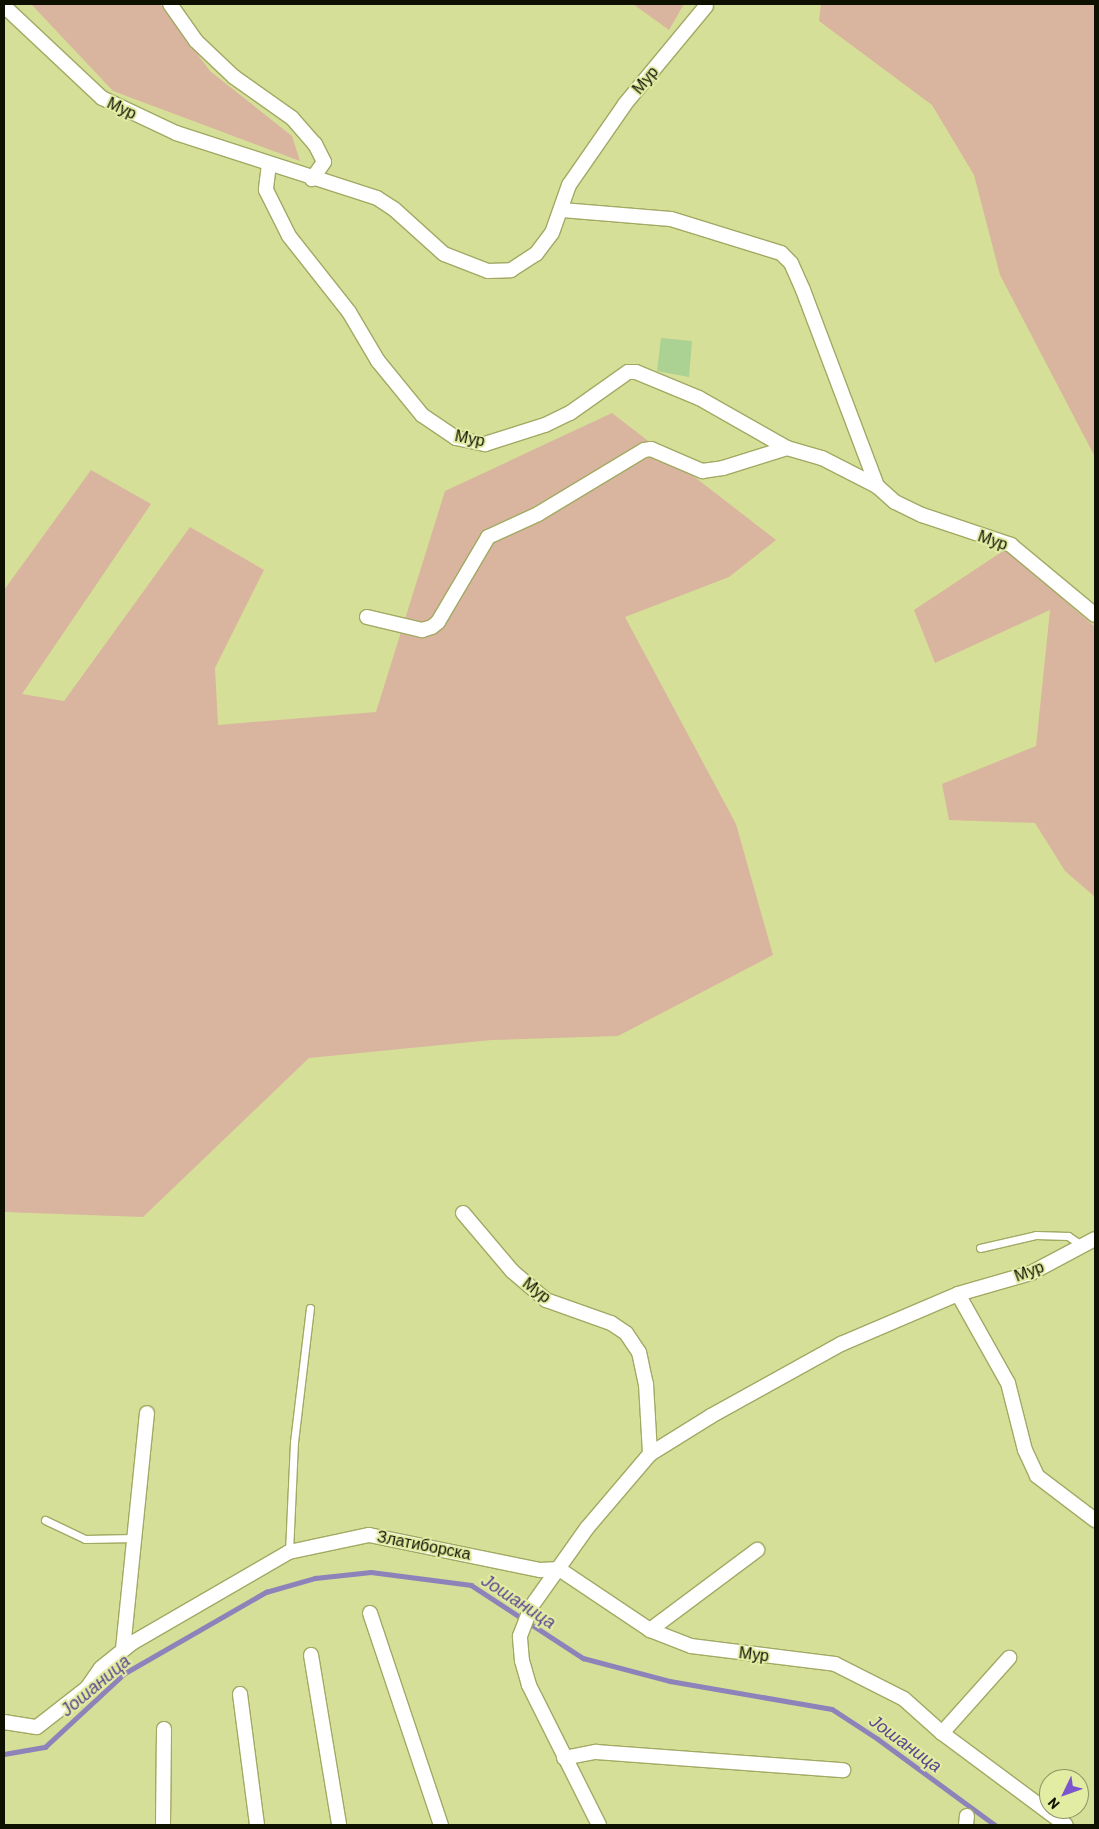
<!DOCTYPE html>
<html>
<head>
<meta charset="utf-8">
<style>
  body { margin:0 }
  #map { position:relative; width:1099px; height:1829px; overflow:hidden; background:#d6df97; font-family:Barlow,sans-serif }
  div>[style] { position:absolute }
  .green>* { inset:0; background:#d9b59f }
  .stream>* { height:4.5px; margin:-2.25px; padding:0 2.25px; transform-origin:2.25px; border-radius:2.25px; background:#8e82ba }
  .building>* { inset:0; background:#abd193 }
  .roads { filter:drop-shadow(1px 0 #a2a963) drop-shadow(-1px 0 #a2a963) drop-shadow(0 1px #a2a963) drop-shadow(0 -1px #a2a963) }
  .lane>* { height:7px; margin:-3.5px; padding:0 3.5px; transform-origin:3.5px; border-radius:3.5px; background:#fff }
  .street>* { height:14px; margin:-7px; padding:0 7px; transform-origin:7px; border-radius:7px; background:#fff }
  span { translate:-50% -50%; white-space:nowrap; text-align:center; line-height:1.15; -webkit-text-stroke:4px #e3eca3; paint-order:stroke }
  .street-label { font-size:16px; color:#0f1100 }
  .water-label { font-size:18px; color:#5b478f; font-style:italic }
  .frame { position:absolute; inset:0; border:5px solid #0f1100; pointer-events:none }
  .north { position:absolute; left:1039px; top:1769px; width:50px; height:50px; box-sizing:border-box; background:#e3eca3; border:1px solid #8e9462; border-radius:50%; rotate:228deg; font-size:14px; font-weight:700; line-height:20px; text-align:center; color:#0f1100 }
  .north::after { content:''; display:block; margin:auto; width:18px; height:22px; background:#7a55ce; clip-path:polygon(50% 0,100% 100%,50% 72%,0 100%) }
</style>
</head>
<body>
<div id="map">
  <div class="green">
    <div style="clip-path:polygon(31px 4px,160px 4px,210px 71px,292px 136px,300px 161px,113px 91px)"></div>
    <div style="clip-path:polygon(633px 4px,684px 4px,669px 30px)"></div>
    <div style="clip-path:polygon(821px 4px,1095px 4px,1095px 457px,1000px 275px,974px 175px,932px 105px,819px 21px)"></div>
    <div style="clip-path:polygon(612px 413px,776px 540px,729px 577px,625px 617px,736px 824px,773px 955px,618px 1036px,492px 1040px,309px 1058px,143px 1217px,4px 1212px,4px 590px,91px 470px,151px 504px,22px 694px,64px 701px,190px 527px,264px 570px,215px 668px,218px 725px,376px 712px,445px 491px)"></div>
    <div style="clip-path:polygon(1006px 549px,1095px 627px,1095px 897px,1065px 871px,1035px 823px,949px 820px,942px 784px,1036px 746px,1050px 610px,935px 663px,914px 610px)"></div>
  </div>
  <div class="stream">
    <div style="left:4px;top:1754px;width:42px;rotate:-9.7deg"></div>
    <div style="left:45px;top:1747px;width:109px;rotate:-42.8deg"></div>
    <div style="left:125px;top:1673px;width:163px;rotate:-29.9deg"></div>
    <div style="left:266px;top:1592px;width:51px;rotate:-15.9deg"></div>
    <div style="left:315px;top:1578px;width:56px;rotate:-6.1deg"></div>
    <div style="left:371px;top:1572px;width:101px;rotate:7.4deg"></div>
    <div style="left:471px;top:1585px;width:134px;rotate:33.1deg"></div>
    <div style="left:583px;top:1658px;width:90px;rotate:14.8deg"></div>
    <div style="left:670px;top:1681px;width:164px;rotate:9.8deg"></div>
    <div style="left:832px;top:1709px;width:55px;rotate:33.1deg"></div>
    <div style="left:878px;top:1739px;width:145px;rotate:36.3deg"></div>
  </div>
  <div class="building">
    <div style="clip-path:polygon(661px 338px,692px 341px,689px 377px,657px 371px)"></div>
  </div>
  <div class="roads">
    <div class="lane">
      <div style="left:980px;top:1248px;width:57px;rotate:-13.1deg"></div>
      <div style="left:1036px;top:1235px;width:32px;rotate:2deg"></div>
      <div style="left:1068px;top:1236px;width:18px;rotate:34deg"></div>
      <div style="left:45px;top:1520px;width:44px;rotate:25.4deg"></div>
      <div style="left:85px;top:1539px;width:49px;rotate:-1.2deg"></div>
      <div style="left:289px;top:1552px;width:110px;rotate:-87.4deg"></div>
      <div style="left:294px;top:1442px;width:135px;rotate:-83.2deg"></div>
    </div>
    <div class="street">
      <div style="left:170px;top:4px;width:45px;rotate:54.9deg"></div>
      <div style="left:196px;top:41px;width:52px;rotate:43.5deg"></div>
      <div style="left:234px;top:77px;width:71px;rotate:35.3deg"></div>
      <div style="left:292px;top:118px;width:35px;rotate:49deg"></div>
      <div style="left:315px;top:144px;width:20px;rotate:63deg"></div>
      <div style="left:324px;top:162px;width:21px;rotate:125deg"></div>
      <div style="left:4px;top:6px;width:134px;rotate:43.2deg"></div>
      <div style="left:102px;top:98px;width:82px;rotate:25.3deg"></div>
      <div style="left:176px;top:133px;width:211px;rotate:17.9deg"></div>
      <div style="left:377px;top:198px;width:20px;rotate:33deg"></div>
      <div style="left:394px;top:209px;width:67px;rotate:42deg"></div>
      <div style="left:444px;top:254px;width:47px;rotate:21.1deg"></div>
      <div style="left:488px;top:271px;width:23px;rotate:-2deg"></div>
      <div style="left:511px;top:270px;width:30px;rotate:-33deg"></div>
      <div style="left:536px;top:254px;width:26px;rotate:-53deg"></div>
      <div style="left:552px;top:233px;width:51px;rotate:-70.5deg"></div>
      <div style="left:569px;top:185px;width:98px;rotate:-55.3deg"></div>
      <div style="left:625px;top:104px;width:127px;rotate:-50.4deg"></div>
      <div style="left:269px;top:164px;width:26px;rotate:97deg"></div>
      <div style="left:266px;top:190px;width:51px;rotate:63.4deg"></div>
      <div style="left:289px;top:236px;width:97px;rotate:51.7deg"></div>
      <div style="left:349px;top:312px;width:57px;rotate:59.4deg"></div>
      <div style="left:378px;top:361px;width:70px;rotate:50.8deg"></div>
      <div style="left:422px;top:415px;width:41px;rotate:34.1deg"></div>
      <div style="left:456px;top:438px;width:30px;rotate:12deg"></div>
      <div style="left:485px;top:444px;width:63px;rotate:-17.6deg"></div>
      <div style="left:545px;top:425px;width:28px;rotate:-26deg"></div>
      <div style="left:570px;top:413px;width:71px;rotate:-35.3deg"></div>
      <div style="left:628px;top:372px;width:8px"></div>
      <div style="left:636px;top:372px;width:68px;rotate:22.4deg"></div>
      <div style="left:699px;top:398px;width:101px;rotate:29.6deg"></div>
      <div style="left:787px;top:448px;width:36px;rotate:16deg"></div>
      <div style="left:822px;top:458px;width:62px;rotate:27deg"></div>
      <div style="left:877px;top:486px;width:24px;rotate:42deg"></div>
      <div style="left:895px;top:502px;width:30px;rotate:26deg"></div>
      <div style="left:922px;top:515px;width:94px;rotate:18.6deg"></div>
      <div style="left:1011px;top:545px;width:109px;rotate:39.8deg"></div>
      <div style="left:562px;top:210px;width:109px;rotate:4.7deg"></div>
      <div style="left:671px;top:219px;width:115px;rotate:17.2deg"></div>
      <div style="left:781px;top:253px;width:14px;rotate:45deg"></div>
      <div style="left:791px;top:263px;width:30px;rotate:66deg"></div>
      <div style="left:803px;top:290px;width:210px;rotate:69.3deg"></div>
      <div style="left:367px;top:617px;width:57px;rotate:13.3deg"></div>
      <div style="left:422px;top:630px;width:10px;rotate:-17deg"></div>
      <div style="left:432px;top:627px;width:8px;rotate:-40deg"></div>
      <div style="left:438px;top:622px;width:99px;rotate:-59.5deg"></div>
      <div style="left:488px;top:537px;width:55px;rotate:-24.7deg"></div>
      <div style="left:538px;top:514px;width:124px;rotate:-31.1deg"></div>
      <div style="left:644px;top:450px;width:7px;rotate:-8deg"></div>
      <div style="left:651px;top:449px;width:56px;rotate:23.3deg"></div>
      <div style="left:702px;top:471px;width:21px;rotate:-8deg"></div>
      <div style="left:723px;top:468px;width:67px;rotate:-17.4deg"></div>
      <div style="left:463px;top:1213px;width:76px;rotate:49.8deg"></div>
      <div style="left:512px;top:1271px;width:45px;rotate:40.5deg"></div>
      <div style="left:546px;top:1300px;width:69px;rotate:19.5deg"></div>
      <div style="left:611px;top:1323px;width:18px;rotate:34deg"></div>
      <div style="left:626px;top:1333px;width:23px;rotate:56deg"></div>
      <div style="left:639px;top:1352px;width:33px;rotate:78deg"></div>
      <div style="left:646px;top:1384px;width:70px;rotate:86.7deg"></div>
      <div style="left:958px;top:1294px;width:102px;rotate:60.7deg"></div>
      <div style="left:1008px;top:1383px;width:69px;rotate:75.8deg"></div>
      <div style="left:1025px;top:1450px;width:29px;rotate:65deg"></div>
      <div style="left:1037px;top:1476px;width:73px;rotate:37.2deg"></div>
      <div style="left:559px;top:1569px;width:110px;rotate:33.8deg"></div>
      <div style="left:650px;top:1630px;width:44px;rotate:21.3deg"></div>
      <div style="left:691px;top:1646px;width:145px;rotate:7.1deg"></div>
      <div style="left:835px;top:1664px;width:77px;rotate:26.9deg"></div>
      <div style="left:904px;top:1699px;width:51px;rotate:41.8deg"></div>
      <div style="left:942px;top:1733px;width:154px;rotate:36.6deg"></div>
      <div style="left:370px;top:1613px;width:224px;rotate:71.5deg"></div>
      <div style="left:650px;top:1630px;width:134px;rotate:-36.8deg"></div>
      <div style="left:123px;top:1649px;width:237px;rotate:-84.2deg"></div>
      <div style="left:311px;top:1655px;width:172px;rotate:80.6deg"></div>
      <div style="left:240px;top:1694px;width:132px;rotate:82.6deg"></div>
      <div style="left:4px;top:1722px;width:33px;rotate:9deg"></div>
      <div style="left:37px;top:1727px;width:63px;rotate:-38deg"></div>
      <div style="left:87px;top:1688px;width:24px;rotate:-55deg"></div>
      <div style="left:101px;top:1668px;width:40px;rotate:-39deg"></div>
      <div style="left:132px;top:1643px;width:181px;rotate:-30.1deg"></div>
      <div style="left:289px;top:1552px;width:82px;rotate:-12deg"></div>
      <div style="left:369px;top:1535px;width:175px;rotate:11.6deg"></div>
      <div style="left:540px;top:1570px;width:19px;rotate:-3deg"></div>
      <div style="left:942px;top:1733px;width:101px;rotate:-48.2deg"></div>
      <div style="left:564px;top:1758px;width:33px;rotate:-11deg"></div>
      <div style="left:596px;top:1752px;width:248px;rotate:4.2deg"></div>
      <div style="left:163px;top:1825px;width:96px;rotate:-89.4deg"></div>
      <div style="left:599px;top:1825px;width:157px;rotate:-116.6deg"></div>
      <div style="left:529px;top:1685px;width:25px;rotate:-106deg"></div>
      <div style="left:522px;top:1661px;width:25px;rotate:-95deg"></div>
      <div style="left:520px;top:1636px;width:31px;rotate:-69deg"></div>
      <div style="left:531px;top:1607px;width:97px;rotate:-54.7deg"></div>
      <div style="left:587px;top:1528px;width:97px;rotate:-49.6deg"></div>
      <div style="left:650px;top:1454px;width:72px;rotate:-31.9deg"></div>
      <div style="left:711px;top:1416px;width:149px;rotate:-29deg"></div>
      <div style="left:841px;top:1344px;width:127px;rotate:-23.1deg"></div>
      <div style="left:958px;top:1294px;width:76px;rotate:-16deg"></div>
      <div style="left:1031px;top:1273px;width:72px;rotate:-28deg"></div>
      <div style="left:966px;top:1825px;width:9px;rotate:-84deg"></div>
    </div>
  </div>
  <div class="street-label">
    <span style="left:645px;top:80px;rotate:-50deg">Мур</span>
    <span style="left:122px;top:108px;rotate:25deg">Мур</span>
    <span style="left:470px;top:438px;rotate:11deg">Мур</span>
    <span style="left:993px;top:540px;rotate:19deg">Мур</span>
    <span style="left:1029px;top:1271px;rotate:-21deg">Мур</span>
    <span style="left:537px;top:1290px;rotate:37deg">Мур</span>
    <span style="left:424px;top:1545px;rotate:11deg">Златиборска</span>
    <span style="left:754px;top:1654px;rotate:7deg">Мур</span>
  </div>
  <div class="water-label">
    <span style="left:519px;top:1601px;rotate:33deg">Јошаница</span>
    <span style="left:95px;top:1685px;rotate:-40deg">Јошаница</span>
    <span style="left:906px;top:1743px;rotate:36deg">Јошаница</span>
  </div>
  <div class="frame"></div>
  <div class="north">N</div>
</div>
</body>
</html>
